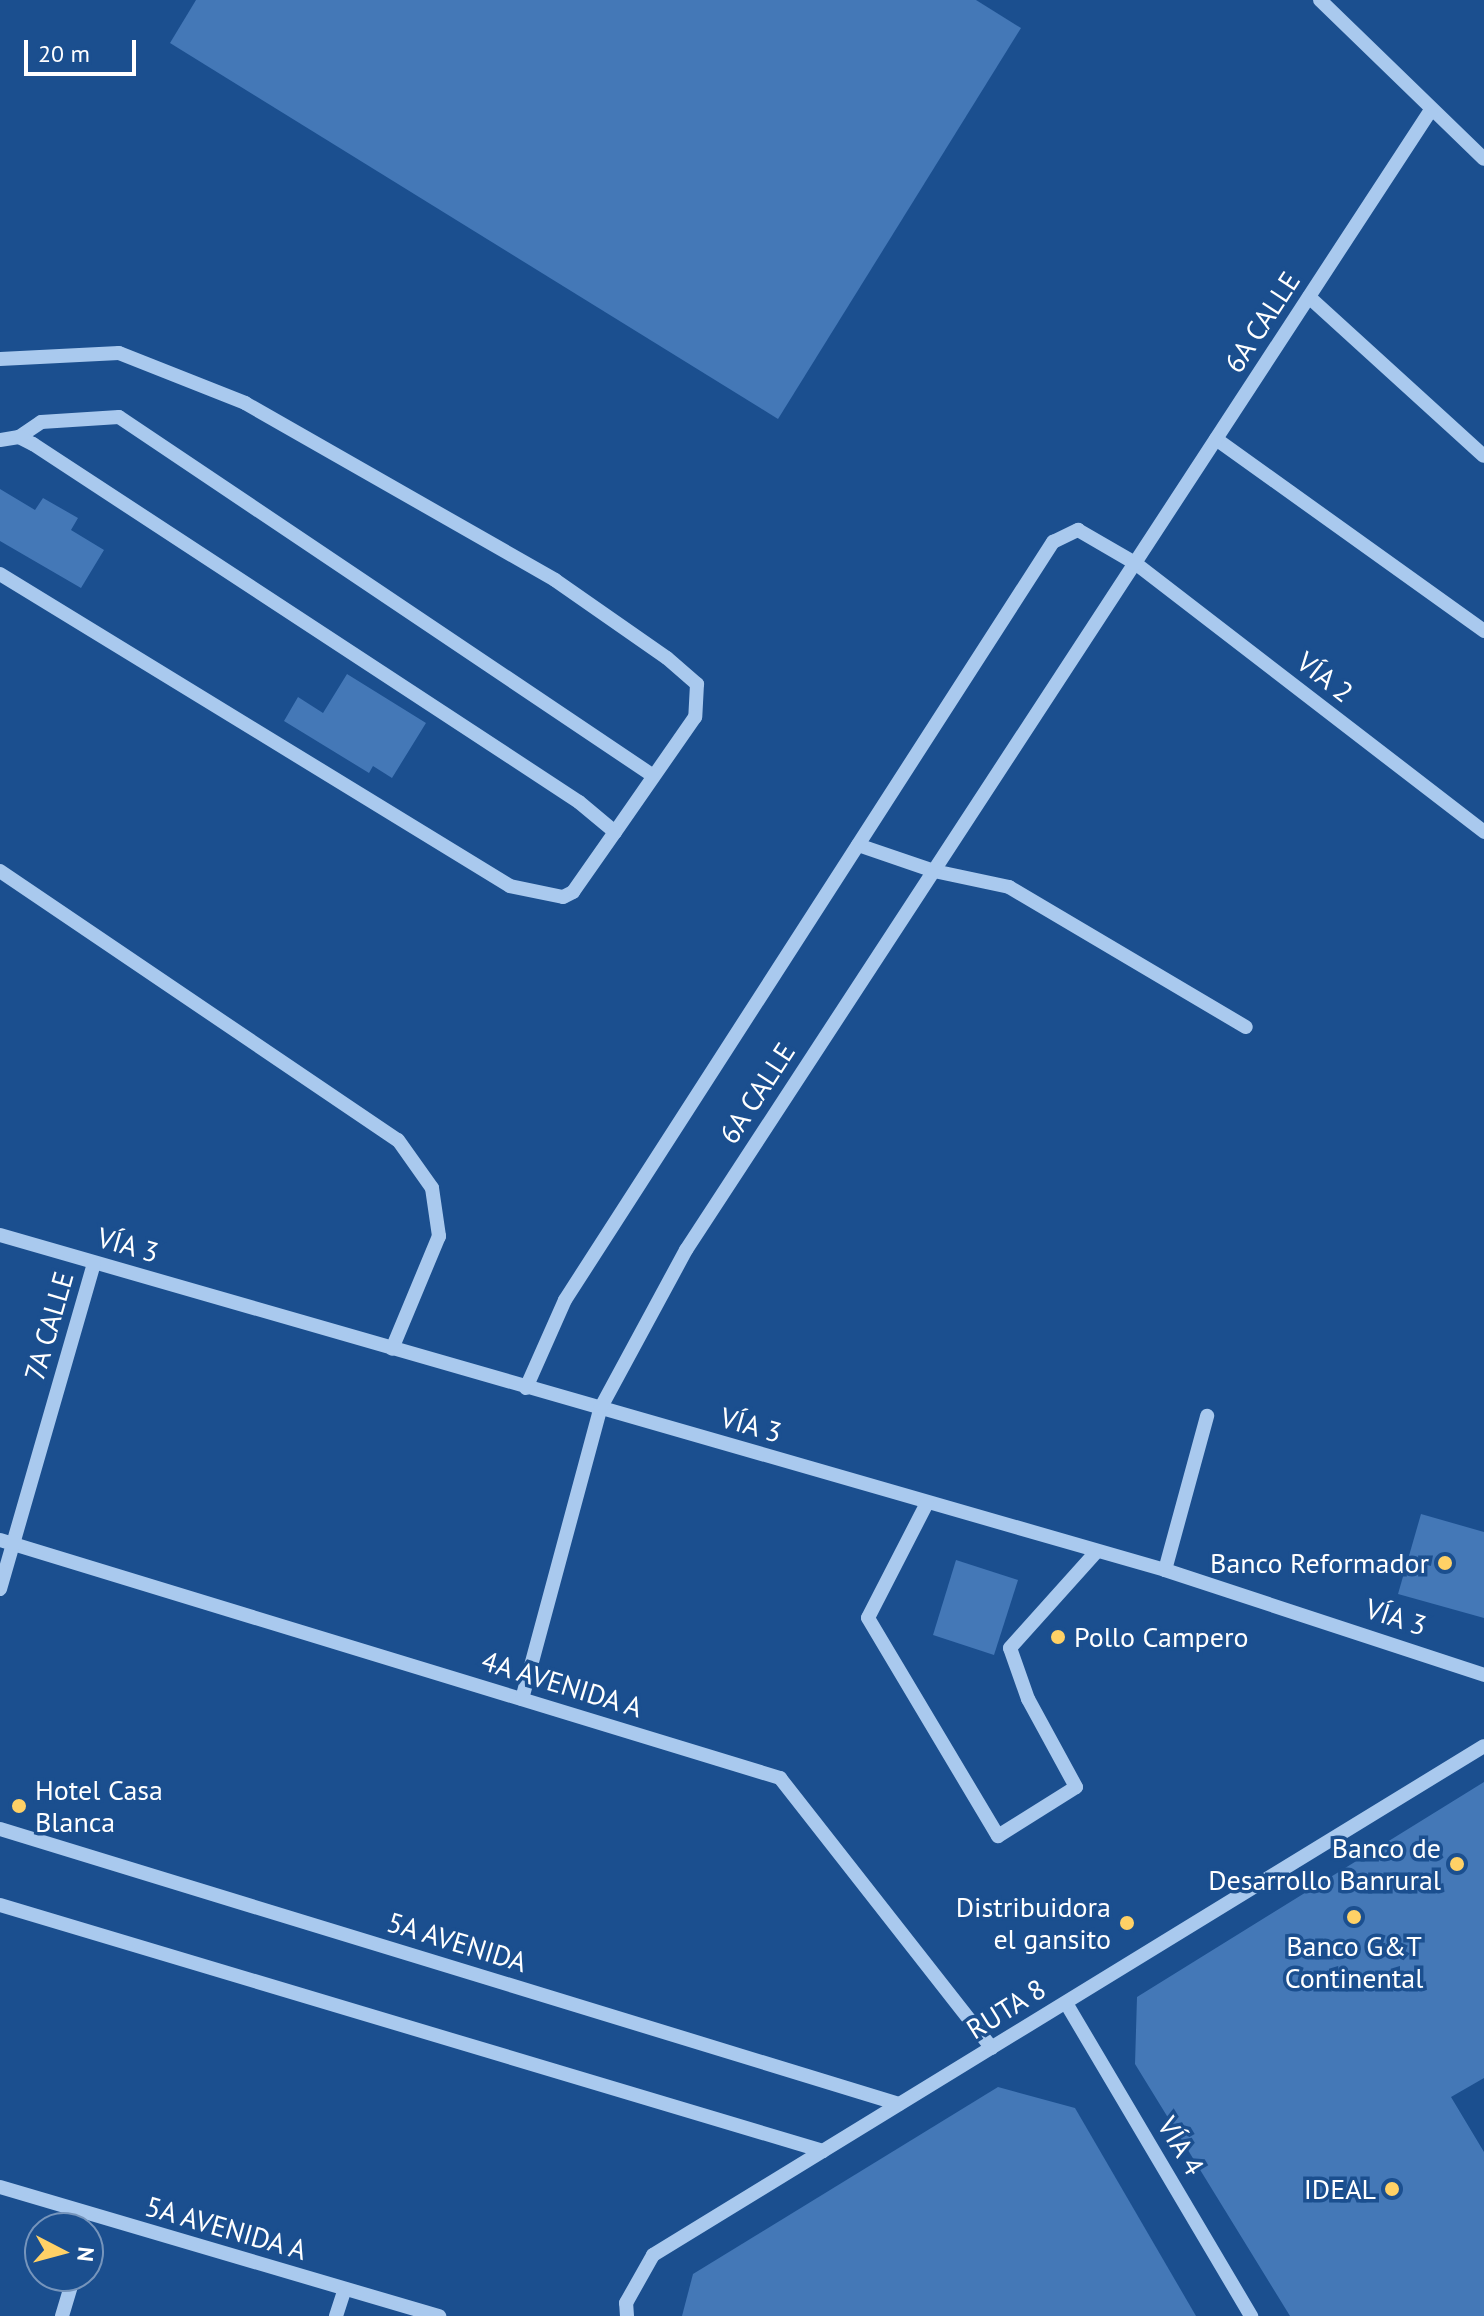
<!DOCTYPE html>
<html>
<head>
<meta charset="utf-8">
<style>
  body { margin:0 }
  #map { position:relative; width:1484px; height:2316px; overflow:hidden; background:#1b4f8f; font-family:"PT Sans",sans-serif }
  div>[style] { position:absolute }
  .building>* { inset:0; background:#4478b7 }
  .minor>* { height:14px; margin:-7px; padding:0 7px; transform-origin:7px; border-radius:7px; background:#a9c9ee }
  .dots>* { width:22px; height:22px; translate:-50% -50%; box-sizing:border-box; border:4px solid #1b4f8f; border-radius:50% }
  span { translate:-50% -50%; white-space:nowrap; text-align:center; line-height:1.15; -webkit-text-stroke:7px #1b4f8f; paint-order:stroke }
  .street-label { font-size:28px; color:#fff }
  .poi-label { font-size:28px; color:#fff }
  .right { translate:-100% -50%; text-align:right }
  .left { translate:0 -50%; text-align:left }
  .north { position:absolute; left:24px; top:2212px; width:80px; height:80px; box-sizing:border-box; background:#1b4f8f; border:2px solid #7695bc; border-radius:50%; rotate:96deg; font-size:22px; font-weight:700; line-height:32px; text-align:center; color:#fff }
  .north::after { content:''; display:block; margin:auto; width:28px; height:36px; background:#ffd166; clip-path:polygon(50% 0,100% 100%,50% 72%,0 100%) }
  .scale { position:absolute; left:24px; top:40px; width:112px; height:36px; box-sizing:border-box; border:4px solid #fff; border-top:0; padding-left:10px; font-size:24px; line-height:28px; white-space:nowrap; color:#fff; -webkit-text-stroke:6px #1b4f8f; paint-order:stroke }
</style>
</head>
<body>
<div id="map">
  <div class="building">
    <div style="clip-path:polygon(196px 0,976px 0,1021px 28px,778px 419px,170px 43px)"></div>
    <div style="clip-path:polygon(0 489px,35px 510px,43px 498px,78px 518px,71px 530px,104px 550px,81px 588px,0 541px)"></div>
    <div style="clip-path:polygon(347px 674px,426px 723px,392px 778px,373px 766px,369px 773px,284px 721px,298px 697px,323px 713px)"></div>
    <div style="clip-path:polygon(1421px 1514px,1484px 1532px,1484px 1618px,1398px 1594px)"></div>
    <div style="clip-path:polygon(956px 1560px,1018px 1580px,994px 1655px,933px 1635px)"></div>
    <div style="clip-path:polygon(1484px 1782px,1484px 2078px,1451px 2097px,1484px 2152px,1484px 2316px,1290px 2316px,1135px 2064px,1137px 1997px)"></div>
    <div style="clip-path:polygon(998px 2087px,1075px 2108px,1196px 2316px,682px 2316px,693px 2274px)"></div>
  </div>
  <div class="minor">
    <div style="left:1320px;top:0;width:228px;rotate:44.1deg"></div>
    <div style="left:1309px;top:297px;width:236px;rotate:42.3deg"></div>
    <div style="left:0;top:359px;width:119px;rotate:-2.9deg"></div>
    <div style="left:119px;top:353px;width:136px;rotate:21.6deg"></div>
    <div style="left:245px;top:403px;width:357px;rotate:29.7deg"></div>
    <div style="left:555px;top:580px;width:136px;rotate:34.9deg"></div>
    <div style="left:667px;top:658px;width:40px;rotate:41deg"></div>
    <div style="left:697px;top:684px;width:33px;rotate:93deg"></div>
    <div style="left:695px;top:717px;width:140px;rotate:124.8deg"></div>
    <div style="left:19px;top:437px;width:27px;rotate:-34deg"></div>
    <div style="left:41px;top:422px;width:78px;rotate:-3.7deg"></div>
    <div style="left:119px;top:417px;width:642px;rotate:33.89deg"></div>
    <div style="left:1216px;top:439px;width:330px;rotate:35.6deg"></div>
    <div style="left:0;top:440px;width:19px;rotate:-9deg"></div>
    <div style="left:19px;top:437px;width:16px;rotate:27deg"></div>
    <div style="left:33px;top:444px;width:653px;rotate:33.25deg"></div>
    <div style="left:579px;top:802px;width:47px;rotate:39.8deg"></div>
    <div style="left:615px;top:832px;width:73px;rotate:125deg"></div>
    <div style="left:573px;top:892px;width:11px;rotate:153deg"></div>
    <div style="left:563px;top:897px;width:54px;rotate:-168.3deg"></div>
    <div style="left:510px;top:886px;width:598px;rotate:-148.54deg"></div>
    <div style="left:858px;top:845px;width:80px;rotate:18.9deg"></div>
    <div style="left:934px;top:871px;width:77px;rotate:12deg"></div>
    <div style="left:1009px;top:887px;width:275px;rotate:30.6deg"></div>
    <div style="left:0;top:871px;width:480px;rotate:34.1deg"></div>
    <div style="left:398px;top:1140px;width:59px;rotate:54.7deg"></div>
    <div style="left:432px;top:1188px;width:49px;rotate:81.7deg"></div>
    <div style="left:439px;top:1236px;width:122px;rotate:112.6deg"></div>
    <div style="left:0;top:1235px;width:1212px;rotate:16.04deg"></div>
    <div style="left:1165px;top:1570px;width:336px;rotate:18.2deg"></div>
    <div style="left:526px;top:1388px;width:96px;rotate:-66.1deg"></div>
    <div style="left:565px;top:1300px;width:902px;rotate:-57.23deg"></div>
    <div style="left:1053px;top:542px;width:28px;rotate:-26deg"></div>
    <div style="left:1078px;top:530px;width:66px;rotate:30.1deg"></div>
    <div style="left:1135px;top:563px;width:441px;rotate:37.6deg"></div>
    <div style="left:927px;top:1503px;width:129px;rotate:117.2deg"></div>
    <div style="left:868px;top:1618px;width:254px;rotate:59.2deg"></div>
    <div style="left:998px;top:1836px;width:92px;rotate:-32.1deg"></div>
    <div style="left:1076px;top:1787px;width:100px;rotate:-118.6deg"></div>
    <div style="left:1028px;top:1699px;width:54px;rotate:-109.4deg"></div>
    <div style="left:1010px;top:1648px;width:130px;rotate:-48.1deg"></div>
    <div style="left:0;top:1540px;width:816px;rotate:16.97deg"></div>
    <div style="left:780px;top:1778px;width:343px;rotate:51.9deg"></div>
    <div style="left:1165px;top:1570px;width:160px;rotate:-74.7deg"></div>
    <div style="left:0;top:1589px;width:339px;rotate:-73.9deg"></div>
    <div style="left:522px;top:1699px;width:300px;rotate:-74.9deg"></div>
    <div style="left:600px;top:1409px;width:181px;rotate:-61.6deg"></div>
    <div style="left:686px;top:1250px;width:1362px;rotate:-56.84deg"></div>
    <div style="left:0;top:1829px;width:940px;rotate:17.01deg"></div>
    <div style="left:0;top:1905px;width:859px;rotate:16.64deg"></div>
    <div style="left:1066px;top:2003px;width:364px;rotate:59.4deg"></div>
    <div style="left:0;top:2187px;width:458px;rotate:16.4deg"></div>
    <div style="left:62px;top:2316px;width:42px;rotate:-73.3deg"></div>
    <div style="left:336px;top:2316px;width:28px;rotate:-72deg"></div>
    <div style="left:627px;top:2316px;width:13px;rotate:-94deg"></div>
    <div style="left:626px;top:2303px;width:55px;rotate:-60.6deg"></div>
    <div style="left:653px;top:2255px;width:974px;rotate:-31.49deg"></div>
  </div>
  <div class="dots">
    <div style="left:1445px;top:1563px;background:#ffd166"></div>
    <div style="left:1058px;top:1637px;background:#ffd166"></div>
    <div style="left:19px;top:1806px;background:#ffd166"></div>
    <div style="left:1457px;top:1864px;background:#ffd166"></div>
    <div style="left:1354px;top:1917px;background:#ffd166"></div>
    <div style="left:1127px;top:1923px;background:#ffd166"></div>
    <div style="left:1392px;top:2189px;background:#ffd166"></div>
  </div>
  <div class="street-label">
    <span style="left:1262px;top:322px;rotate:-57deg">6A CALLE</span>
    <span style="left:1325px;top:677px;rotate:38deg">VÍA 2</span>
    <span style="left:757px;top:1093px;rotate:-57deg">6A CALLE</span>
    <span style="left:128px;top:1245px;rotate:16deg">VÍA 3</span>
    <span style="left:49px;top:1326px;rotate:-74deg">7A CALLE</span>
    <span style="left:751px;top:1425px;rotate:16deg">VÍA 3</span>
    <span style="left:1396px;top:1617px;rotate:18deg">VÍA 3</span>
    <span style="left:562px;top:1684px;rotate:17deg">4A AVENIDA A</span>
    <span style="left:457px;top:1942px;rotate:17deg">5A AVENIDA</span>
    <span style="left:1006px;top:2009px;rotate:-32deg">RUTA 8</span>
    <span style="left:1181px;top:2146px;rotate:59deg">VÍA 4</span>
    <span style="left:226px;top:2228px;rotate:16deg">5A AVENIDA A</span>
  </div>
  <div class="poi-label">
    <span class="right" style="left:1429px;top:1563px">Banco Reformador</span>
    <span class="left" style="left:1074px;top:1637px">Pollo Campero</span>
    <span class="left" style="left:35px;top:1806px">Hotel Casa<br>Blanca</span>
    <span class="right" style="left:1441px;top:1864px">Banco de<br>Desarrollo Banrural</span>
    <span class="right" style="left:1111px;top:1923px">Distribuidora<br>el gansito</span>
    <span style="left:1354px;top:1962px">Banco G&amp;T<br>Continental</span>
    <span class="right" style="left:1376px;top:2189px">IDEAL</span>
  </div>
  <div class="north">N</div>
  <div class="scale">20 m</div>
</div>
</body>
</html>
